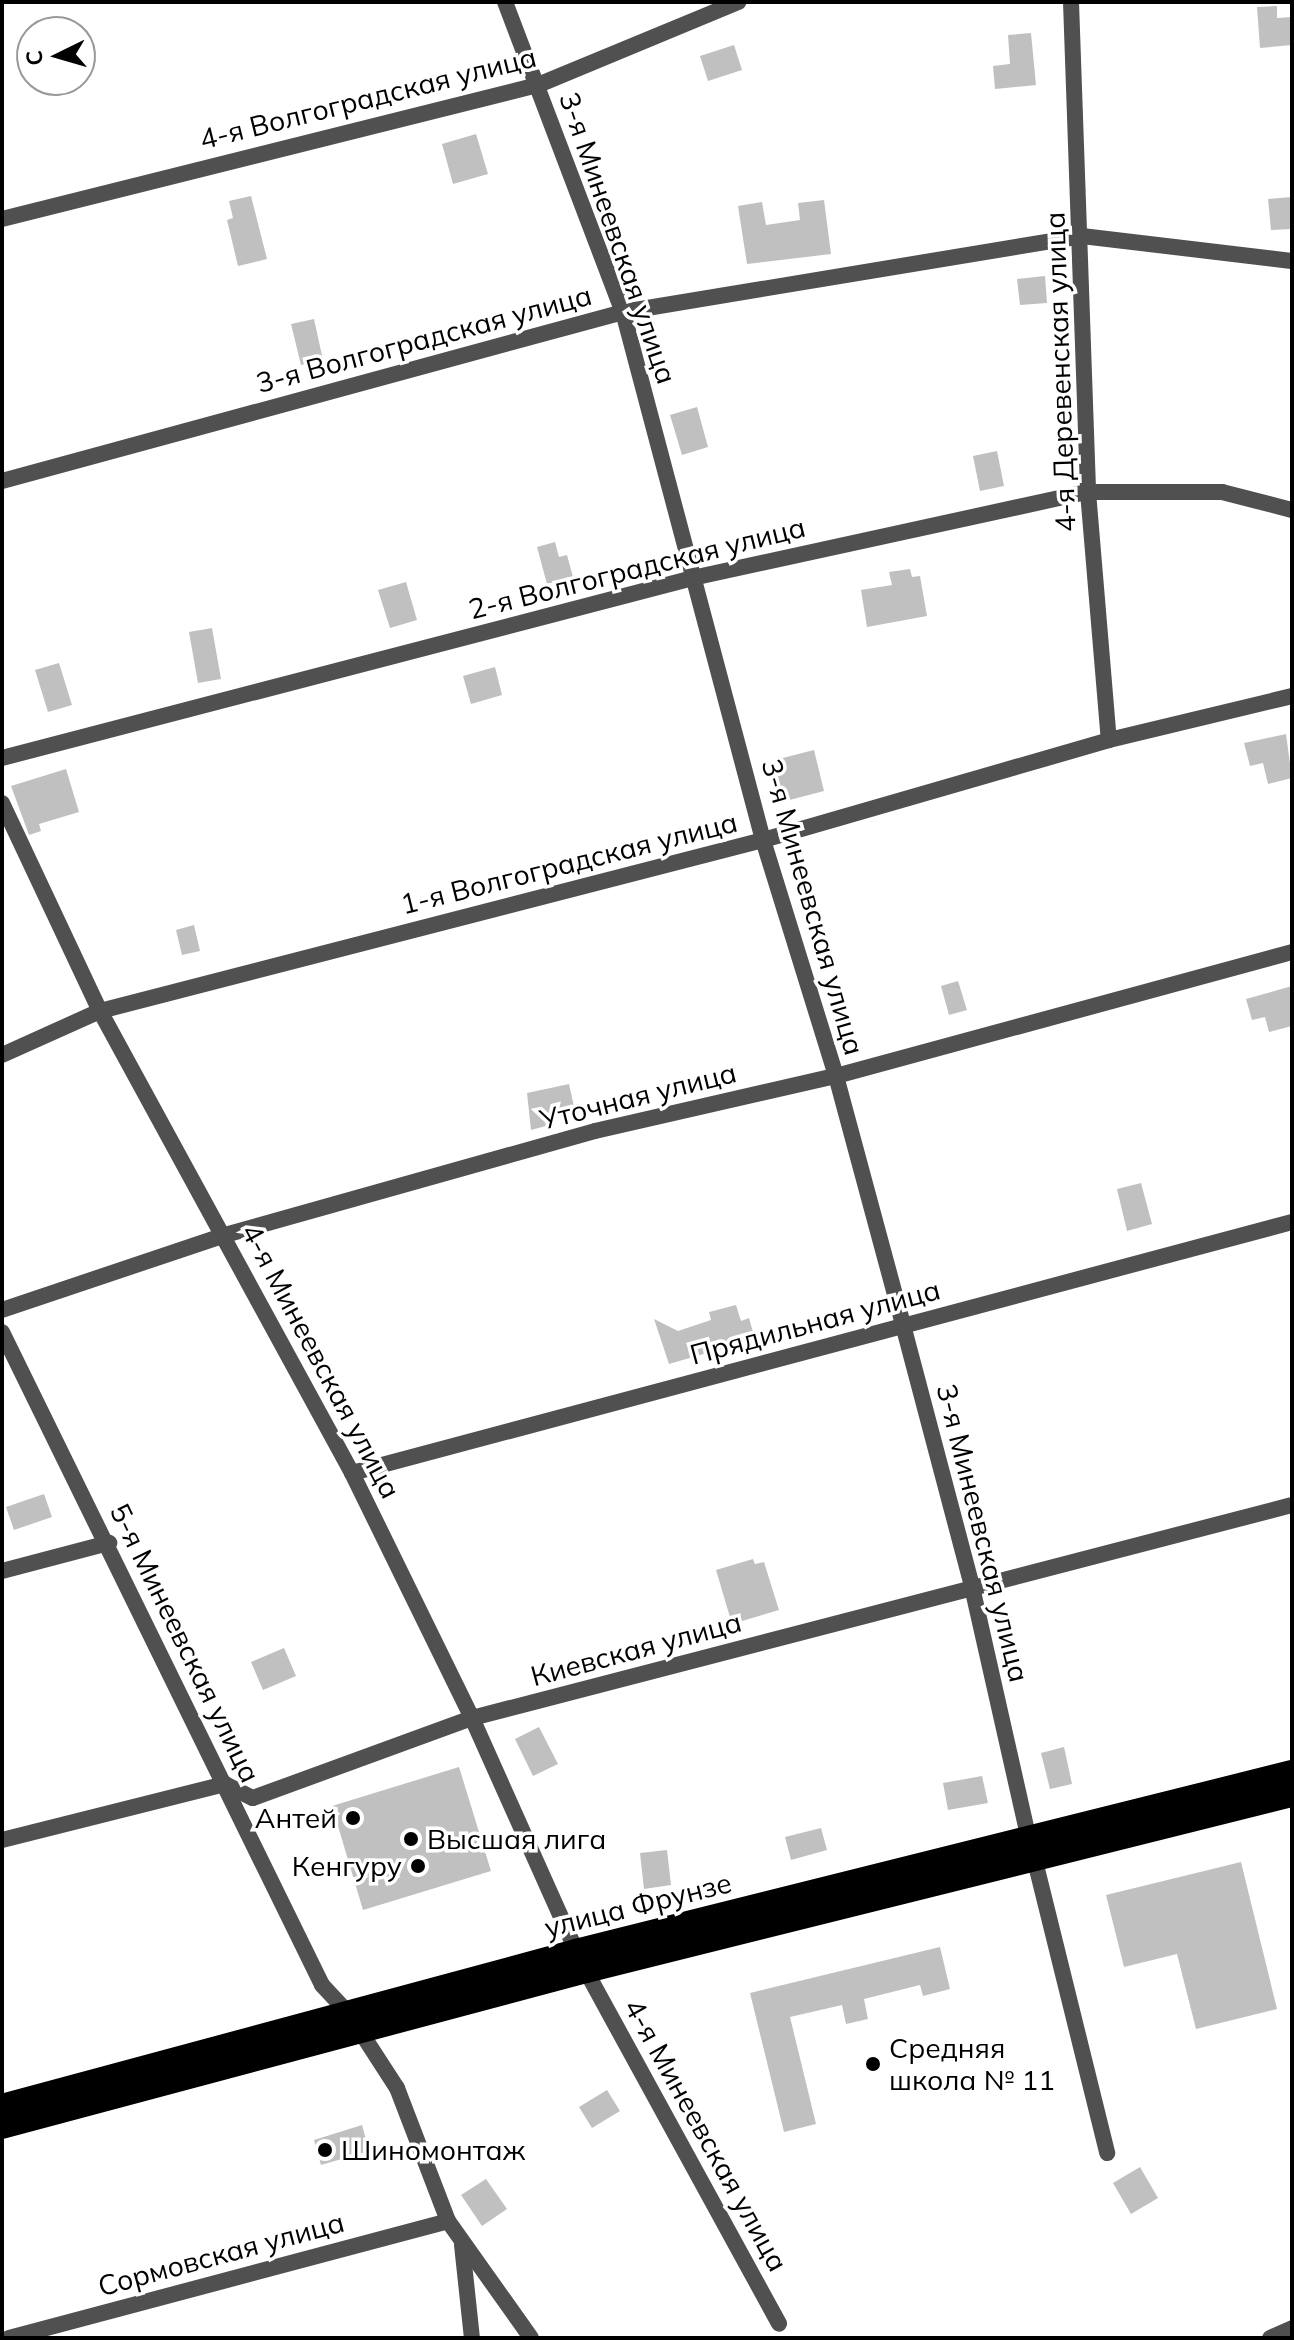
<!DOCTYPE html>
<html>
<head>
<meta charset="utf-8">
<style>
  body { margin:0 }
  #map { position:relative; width:1294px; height:2340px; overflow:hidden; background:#fff; font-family:Mulish,sans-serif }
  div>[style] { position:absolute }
  .building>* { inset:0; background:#c0c0c0 }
  .street>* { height:16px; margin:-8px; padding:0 8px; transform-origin:8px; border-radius:8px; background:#505050 }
  .highway>* { height:24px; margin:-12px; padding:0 12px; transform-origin:12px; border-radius:12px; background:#000 }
  .dots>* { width:22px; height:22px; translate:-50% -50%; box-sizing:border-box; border:4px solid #fff; border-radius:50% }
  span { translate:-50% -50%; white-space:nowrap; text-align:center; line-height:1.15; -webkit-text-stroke:7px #fff; paint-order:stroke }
  .street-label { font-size:28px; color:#000 }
  .poi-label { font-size:28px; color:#000 }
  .right { translate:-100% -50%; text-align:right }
  .left { translate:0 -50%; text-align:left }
  .frame { position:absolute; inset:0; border:4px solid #000; pointer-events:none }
  .north { position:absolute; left:16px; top:16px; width:80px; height:80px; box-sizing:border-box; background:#fff; border:2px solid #999; border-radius:50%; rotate:265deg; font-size:22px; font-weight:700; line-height:32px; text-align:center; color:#000 }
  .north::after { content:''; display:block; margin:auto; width:28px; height:36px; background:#000; clip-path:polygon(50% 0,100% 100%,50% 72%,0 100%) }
</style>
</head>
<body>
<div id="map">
  <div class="building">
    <div style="clip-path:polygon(1277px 6px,1277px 18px,1292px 17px,1292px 45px,1260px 48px,1257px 7px)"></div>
    <div style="clip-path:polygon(1031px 33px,1036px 85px,995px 89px,993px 66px,1010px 64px,1008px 35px)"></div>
    <div style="clip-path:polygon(734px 45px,742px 70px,708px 81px,700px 56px)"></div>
    <div style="clip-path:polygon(476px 134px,488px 174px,453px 184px,442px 144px)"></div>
    <div style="clip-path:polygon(251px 196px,267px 259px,238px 266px,227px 220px,233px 218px,229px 201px)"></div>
    <div style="clip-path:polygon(1292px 197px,1292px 229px,1271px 230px,1268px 199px)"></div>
    <div style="clip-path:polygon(824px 200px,831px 254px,747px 264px,738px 206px,762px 202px,766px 225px,800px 220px,798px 203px)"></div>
    <div style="clip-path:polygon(1045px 276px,1047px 303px,1020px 305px,1017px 279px)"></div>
    <div style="clip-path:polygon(314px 319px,323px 360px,301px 365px,291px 324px)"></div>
    <div style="clip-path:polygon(697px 407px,708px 447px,682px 455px,670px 415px)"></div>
    <div style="clip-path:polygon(997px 451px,1004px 486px,980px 491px,973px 456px)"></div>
    <div style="clip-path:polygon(555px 542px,559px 557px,567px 555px,573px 577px,547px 584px,537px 547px)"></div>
    <div style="clip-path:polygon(910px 569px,912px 577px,920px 576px,927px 616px,867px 627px,861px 590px,892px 585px,889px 572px)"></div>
    <div style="clip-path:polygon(406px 582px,417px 620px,390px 628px,378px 590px)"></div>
    <div style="clip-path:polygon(212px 628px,221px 679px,198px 683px,189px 632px)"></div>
    <div style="clip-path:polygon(59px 663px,72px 705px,48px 712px,35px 670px)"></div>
    <div style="clip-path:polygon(495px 667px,502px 695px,471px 704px,463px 676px)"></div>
    <div style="clip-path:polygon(1286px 734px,1292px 778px,1268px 784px,1263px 763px,1250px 766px,1244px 743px)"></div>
    <div style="clip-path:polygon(814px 750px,824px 791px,778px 803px,767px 762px)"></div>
    <div style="clip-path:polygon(66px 769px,79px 812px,39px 824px,41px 831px,29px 835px,11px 786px)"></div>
    <div style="clip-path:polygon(194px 925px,200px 951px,182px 955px,176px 930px)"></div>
    <div style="clip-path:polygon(958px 981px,967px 1010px,949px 1015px,941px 986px)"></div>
    <div style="clip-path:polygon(1292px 986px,1292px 1026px,1269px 1032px,1265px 1017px,1252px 1020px,1246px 999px)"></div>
    <div style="clip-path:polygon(569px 1084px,575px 1111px,545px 1118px,546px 1126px,531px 1130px,527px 1093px)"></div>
    <div style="clip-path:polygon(1141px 1183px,1152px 1224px,1127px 1231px,1117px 1189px)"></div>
    <div style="clip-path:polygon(736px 1305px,741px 1321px,749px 1318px,755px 1339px,669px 1364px,654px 1319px,678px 1331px,711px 1320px,709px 1312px)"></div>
    <div style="clip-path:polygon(44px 1494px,52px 1517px,14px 1530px,6px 1507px)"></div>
    <div style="clip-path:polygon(753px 1559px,755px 1564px,764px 1562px,779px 1610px,732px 1624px,716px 1570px)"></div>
    <div style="clip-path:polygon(284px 1648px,296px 1676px,263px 1690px,251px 1662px)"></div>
    <div style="clip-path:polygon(539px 1727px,558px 1764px,533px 1776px,515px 1739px)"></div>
    <div style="clip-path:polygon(1064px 1747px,1072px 1784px,1050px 1789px,1041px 1753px)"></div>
    <div style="clip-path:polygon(459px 1767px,491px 1871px,363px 1910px,332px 1806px)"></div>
    <div style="clip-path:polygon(982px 1776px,988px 1803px,948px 1810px,943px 1783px)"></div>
    <div style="clip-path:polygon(821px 1828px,827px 1850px,791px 1860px,785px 1837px)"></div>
    <div style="clip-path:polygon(667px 1850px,671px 1885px,644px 1889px,640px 1853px)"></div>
    <div style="clip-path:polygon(1241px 1862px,1277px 2009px,1196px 2029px,1177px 1954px,1124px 1967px,1106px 1895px)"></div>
    <div style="clip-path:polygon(940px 1947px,950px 1989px,923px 1996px,920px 1985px,864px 1999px,868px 2019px,846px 2024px,842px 2005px,790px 2017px,816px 2124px,784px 2132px,750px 1993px)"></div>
    <div style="clip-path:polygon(607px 2090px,620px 2111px,592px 2128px,579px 2107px)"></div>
    <div style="clip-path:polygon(362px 2125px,369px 2151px,321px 2165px,314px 2140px)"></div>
    <div style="clip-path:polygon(1140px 2167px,1158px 2198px,1131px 2214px,1113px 2183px)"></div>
    <div style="clip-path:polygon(486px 2179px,507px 2209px,482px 2226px,461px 2195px)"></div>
  </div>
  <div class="street">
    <div style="left:505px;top:2px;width:332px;rotate:69.2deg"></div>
    <div style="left:623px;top:312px;width:546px;rotate:75.15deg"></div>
    <div style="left:763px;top:840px;width:247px;rotate:72.8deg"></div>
    <div style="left:836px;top:1076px;width:258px;rotate:74.9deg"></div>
    <div style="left:903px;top:1325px;width:271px;rotate:75.2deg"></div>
    <div style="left:972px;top:1587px;width:258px;rotate:77.3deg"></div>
    <div style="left:1071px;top:2px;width:490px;rotate:88deg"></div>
    <div style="left:1088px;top:492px;width:249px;rotate:85.2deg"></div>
    <div style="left:2px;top:219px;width:552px;rotate:-14.04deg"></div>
    <div style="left:538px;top:85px;width:217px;rotate:-22.5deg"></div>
    <div style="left:2px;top:481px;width:644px;rotate:-15.22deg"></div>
    <div style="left:623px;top:312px;width:465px;rotate:-9.4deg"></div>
    <div style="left:1082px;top:236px;width:211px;rotate:6.8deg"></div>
    <div style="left:2px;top:758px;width:718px;rotate:-14.6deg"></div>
    <div style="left:697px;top:577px;width:400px;rotate:-12.3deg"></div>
    <div style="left:1088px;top:492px;width:134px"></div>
    <div style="left:1222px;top:492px;width:72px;rotate:14.4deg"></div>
    <div style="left:2px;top:803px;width:230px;rotate:64.8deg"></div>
    <div style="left:100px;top:1011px;width:526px;rotate:61.39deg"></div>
    <div style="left:352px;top:1473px;width:273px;rotate:63.9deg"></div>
    <div style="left:472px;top:1718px;width:255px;rotate:65.9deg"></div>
    <div style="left:2px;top:1055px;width:107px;rotate:-24.2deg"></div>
    <div style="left:100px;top:1011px;width:685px;rotate:-14.46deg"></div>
    <div style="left:763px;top:840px;width:360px;rotate:-16.1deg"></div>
    <div style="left:1109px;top:740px;width:188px;rotate:-13.5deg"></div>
    <div style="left:2px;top:1310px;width:235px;rotate:-18.6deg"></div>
    <div style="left:225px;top:1235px;width:384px;rotate:-15.7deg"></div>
    <div style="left:595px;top:1131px;width:247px;rotate:-12.9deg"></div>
    <div style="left:836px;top:1076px;width:473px;rotate:-15.2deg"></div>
    <div style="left:2px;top:1332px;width:727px;rotate:63.89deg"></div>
    <div style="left:322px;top:1985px;width:40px;rotate:47deg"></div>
    <div style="left:352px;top:1473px;width:973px;rotate:-14.95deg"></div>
    <div style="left:2px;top:1571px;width:111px;rotate:-14.7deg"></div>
    <div style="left:2px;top:1840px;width:230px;rotate:-14.1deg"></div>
    <div style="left:225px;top:1784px;width:31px;rotate:27deg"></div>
    <div style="left:253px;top:1798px;width:233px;rotate:-20.1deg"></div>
    <div style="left:472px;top:1718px;width:847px;rotate:-14.56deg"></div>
    <div style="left:1034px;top:1857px;width:305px;rotate:76.1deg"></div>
    <div style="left:586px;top:1971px;width:402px;rotate:61.3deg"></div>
    <div style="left:360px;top:2031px;width:68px;rotate:57deg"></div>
    <div style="left:397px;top:2088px;width:142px;rotate:69deg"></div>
    <div style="left:448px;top:2221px;width:143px;rotate:54.6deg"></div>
    <div style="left:462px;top:2245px;width:94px;rotate:83.9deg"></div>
    <div style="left:9px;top:2338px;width:454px;rotate:-14.9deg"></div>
    <div style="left:1270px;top:2338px;width:24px;rotate:-24deg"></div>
  </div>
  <div class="highway">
    <div style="left:2px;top:2106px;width:595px;rotate:-15.11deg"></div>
    <div style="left:576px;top:1951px;width:738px;rotate:-14.04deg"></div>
    <div style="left:2px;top:2127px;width:604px;rotate:-14.96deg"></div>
    <div style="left:586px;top:1971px;width:728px;rotate:-14deg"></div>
  </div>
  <div class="dots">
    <div style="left:353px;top:1818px;background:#000"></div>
    <div style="left:411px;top:1839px;background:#000"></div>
    <div style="left:418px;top:1866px;background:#000"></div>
    <div style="left:873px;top:2064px;background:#000"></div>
    <div style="left:325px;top:2150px;background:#000"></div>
  </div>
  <div class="street-label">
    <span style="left:368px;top:98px;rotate:-14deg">4-я Волгоградская улица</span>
    <span style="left:618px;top:238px;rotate:71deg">3-я Минеевская улица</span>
    <span style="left:424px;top:339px;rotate:-15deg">3-я Волгоградская улица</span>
    <span style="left:1060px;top:372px;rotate:-92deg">4-я Деревенская улица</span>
    <span style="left:637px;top:568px;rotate:-14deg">2-я Волгоградская улица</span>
    <span style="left:569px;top:863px;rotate:-14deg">1-я Волгоградская улица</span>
    <span style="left:813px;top:907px;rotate:74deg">3-я Минеевская улица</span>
    <span style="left:638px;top:1096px;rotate:-14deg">Уточная улица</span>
    <span style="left:815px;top:1322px;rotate:-15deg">Прядильная улица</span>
    <span style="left:321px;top:1361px;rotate:62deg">4-я Минеевская улица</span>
    <span style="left:983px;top:1533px;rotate:76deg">3-я Минеевская улица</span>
    <span style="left:185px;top:1643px;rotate:64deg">5-я Минеевская улица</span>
    <span style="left:636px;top:1649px;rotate:-15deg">Киевская улица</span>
    <span style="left:638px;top:1905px;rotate:-14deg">улица Фрунзе</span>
    <span style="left:706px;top:2135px;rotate:61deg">4-я Минеевская улица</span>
    <span style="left:221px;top:2254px;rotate:-15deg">Сормовская улица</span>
  </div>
  <div class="poi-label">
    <span class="right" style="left:337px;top:1818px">Антей</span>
    <span class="left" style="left:427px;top:1839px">Высшая лига</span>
    <span class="right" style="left:402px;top:1866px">Кенгуру</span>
    <span class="left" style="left:889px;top:2064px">Средняя<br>школа № 11</span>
    <span class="left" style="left:341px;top:2150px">Шиномонтаж</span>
  </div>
  <div class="frame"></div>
  <div class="north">С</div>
</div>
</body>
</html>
